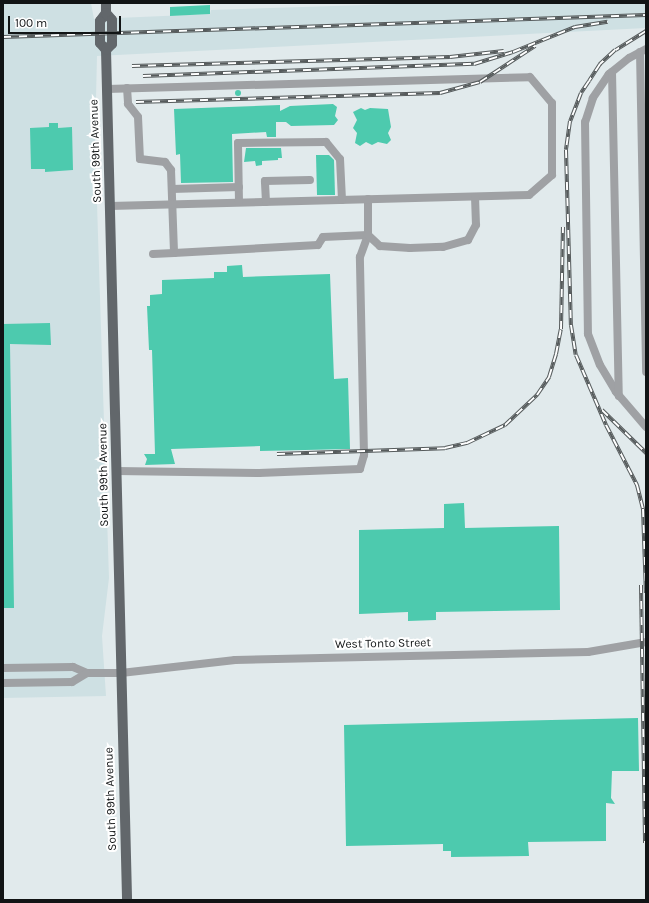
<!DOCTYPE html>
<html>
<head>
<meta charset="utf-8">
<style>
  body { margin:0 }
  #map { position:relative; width:649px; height:903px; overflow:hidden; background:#e1eaec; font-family:Karla,sans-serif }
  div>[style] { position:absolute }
  .built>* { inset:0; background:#cee0e3 }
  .building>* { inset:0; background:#4dcaae }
  .round { border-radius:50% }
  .minor>* { height:8px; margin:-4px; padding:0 4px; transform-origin:4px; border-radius:4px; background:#9fa1a4 }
  .major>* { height:10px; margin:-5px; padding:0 5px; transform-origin:5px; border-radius:5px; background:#62676b }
  .rail>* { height:4px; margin-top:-2px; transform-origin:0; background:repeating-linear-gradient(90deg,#fff 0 8px,#565b5c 0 16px); box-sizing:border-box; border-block:1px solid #565b5c }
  span { translate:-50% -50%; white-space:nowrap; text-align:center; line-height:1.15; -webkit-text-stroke:4px #fff; paint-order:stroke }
  .street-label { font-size:12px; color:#111415 }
  .frame { position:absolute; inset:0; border:4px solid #111415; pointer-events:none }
  .scale { position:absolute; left:8px; top:16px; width:113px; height:18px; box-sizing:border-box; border:2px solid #111415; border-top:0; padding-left:5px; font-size:12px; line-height:14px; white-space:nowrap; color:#111415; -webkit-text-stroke:3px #fff; paint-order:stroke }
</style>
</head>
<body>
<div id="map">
  <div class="built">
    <div style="clip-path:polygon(3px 3px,91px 3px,94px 19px,210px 14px,211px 10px,429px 3px,646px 3px,646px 28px,97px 56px,95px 141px,109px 578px,102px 636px,106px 696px,3px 698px)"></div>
  </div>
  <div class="building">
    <div style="clip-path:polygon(210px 5px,210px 14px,170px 16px,170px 7px)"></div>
    <div class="round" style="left:235px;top:90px;width:6px;height:6px"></div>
    <div style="clip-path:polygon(333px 104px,337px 107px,335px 116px,338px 120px,334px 125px,291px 126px,286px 122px,276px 122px,276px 137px,267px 137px,266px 132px,232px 134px,233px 182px,181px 183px,180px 154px,176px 155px,174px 109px,280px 105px,280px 111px,290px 106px)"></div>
    <div style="clip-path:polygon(361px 108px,365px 110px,370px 108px,388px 109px,391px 127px,388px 133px,391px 140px,387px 144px,378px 142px,372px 145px,366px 142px,360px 146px,355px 143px,357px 133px,353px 128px,357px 120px,353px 112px)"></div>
    <div style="clip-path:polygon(49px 123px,58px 123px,58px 128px,72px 127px,73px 170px,45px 172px,45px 169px,31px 169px,30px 128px,49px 127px)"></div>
    <div style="clip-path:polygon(246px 148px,281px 148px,282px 158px,278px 158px,278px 160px,262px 161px,262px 165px,256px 166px,255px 161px,244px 162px)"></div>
    <div style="clip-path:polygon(316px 155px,329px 155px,334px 160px,335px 195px,317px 195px)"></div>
    <div style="clip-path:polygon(242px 265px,243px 277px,330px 274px,334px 379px,348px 378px,350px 449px,260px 451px,260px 446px,171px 449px,175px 464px,145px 465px,147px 459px,144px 454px,155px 454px,152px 350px,149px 350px,147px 306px,150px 306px,150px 295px,162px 294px,162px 280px,214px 278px,214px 272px,227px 272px,227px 266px)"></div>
    <div style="clip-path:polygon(50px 323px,51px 345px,10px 344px,14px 608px,3px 608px,3px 324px)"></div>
    <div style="clip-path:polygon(464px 503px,465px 528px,559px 526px,560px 610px,436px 612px,436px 620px,408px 621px,408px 612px,359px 614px,359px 530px,444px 528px,444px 504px)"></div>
    <div style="clip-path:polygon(638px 718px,639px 771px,612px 771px,611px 798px,615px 804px,606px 803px,606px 841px,528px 842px,529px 856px,451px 857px,451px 851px,443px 851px,443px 844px,346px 846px,344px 725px)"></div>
  </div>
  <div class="minor">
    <div style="left:646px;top:49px;width:19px;rotate:152deg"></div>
    <div style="left:629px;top:58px;width:26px;rotate:141deg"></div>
    <div style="left:609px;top:74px;width:29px;rotate:124deg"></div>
    <div style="left:593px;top:98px;width:25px;rotate:108deg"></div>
    <div style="left:585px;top:122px;width:212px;rotate:89.2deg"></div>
    <div style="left:588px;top:334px;width:33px;rotate:69deg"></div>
    <div style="left:600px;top:365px;width:31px;rotate:59deg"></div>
    <div style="left:616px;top:392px;width:46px;rotate:49.4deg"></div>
    <div style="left:640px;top:52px;width:320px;rotate:88.9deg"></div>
    <div style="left:612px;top:72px;width:324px;rotate:88.8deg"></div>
    <div style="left:127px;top:88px;width:16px;rotate:86deg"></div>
    <div style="left:128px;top:104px;width:16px;rotate:52deg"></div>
    <div style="left:138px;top:117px;width:42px;rotate:87.3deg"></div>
    <div style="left:140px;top:159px;width:25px;rotate:7deg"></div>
    <div style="left:165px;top:162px;width:10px;rotate:53deg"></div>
    <div style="left:171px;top:170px;width:83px;rotate:87.9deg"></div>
    <div style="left:174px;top:253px;width:144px;rotate:-3.2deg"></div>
    <div style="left:318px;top:245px;width:9px;rotate:-58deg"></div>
    <div style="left:323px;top:237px;width:45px;rotate:-2.5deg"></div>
    <div style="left:368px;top:235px;width:36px;rotate:-90deg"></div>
    <div style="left:107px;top:89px;width:423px;rotate:-1.6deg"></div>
    <div style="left:530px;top:77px;width:34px;rotate:50deg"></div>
    <div style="left:552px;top:103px;width:72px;rotate:90deg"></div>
    <div style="left:552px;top:175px;width:30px;rotate:139deg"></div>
    <div style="left:529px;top:195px;width:419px;rotate:178.5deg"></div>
    <div style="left:172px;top:189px;width:67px;rotate:-1.7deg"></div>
    <div style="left:239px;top:202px;width:59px;rotate:-91deg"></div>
    <div style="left:238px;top:143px;width:88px;rotate:-0.7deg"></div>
    <div style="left:326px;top:142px;width:22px;rotate:51deg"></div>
    <div style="left:340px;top:159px;width:41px;rotate:87.2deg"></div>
    <div style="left:266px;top:202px;width:21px;rotate:-93deg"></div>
    <div style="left:265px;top:181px;width:45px;rotate:-1.3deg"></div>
    <div style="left:153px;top:254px;width:21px;rotate:-3deg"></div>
    <div style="left:117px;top:471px;width:142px;rotate:0.8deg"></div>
    <div style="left:259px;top:473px;width:101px;rotate:-2.3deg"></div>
    <div style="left:360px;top:469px;width:15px;rotate:-74deg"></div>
    <div style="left:364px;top:455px;width:198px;rotate:-91.2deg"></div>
    <div style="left:360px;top:257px;width:23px;rotate:-70deg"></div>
    <div style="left:368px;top:235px;width:16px;rotate:43deg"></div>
    <div style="left:380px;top:246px;width:30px;rotate:4deg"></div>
    <div style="left:410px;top:248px;width:33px;rotate:-2deg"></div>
    <div style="left:443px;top:247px;width:26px;rotate:-16deg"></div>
    <div style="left:468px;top:240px;width:17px;rotate:-62deg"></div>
    <div style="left:476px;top:225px;width:28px;rotate:-92deg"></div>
    <div style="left:3px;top:668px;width:70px;rotate:-0.8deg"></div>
    <div style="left:73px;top:667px;width:15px;rotate:23deg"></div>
    <div style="left:87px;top:673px;width:34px"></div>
    <div style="left:121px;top:673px;width:115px;rotate:-6.5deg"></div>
    <div style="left:235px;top:660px;width:353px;rotate:-1.3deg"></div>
    <div style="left:588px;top:652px;width:59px;rotate:-9.8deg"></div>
    <div style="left:3px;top:683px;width:69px;rotate:-0.8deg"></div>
    <div style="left:72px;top:682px;width:17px;rotate:-31deg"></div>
  </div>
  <div class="major">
    <div style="left:106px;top:3px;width:10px;rotate:90deg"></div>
    <div style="left:106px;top:13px;width:10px;rotate:127deg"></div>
    <div style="left:100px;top:21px;width:22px;rotate:90deg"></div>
    <div style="left:100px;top:43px;width:9px;rotate:49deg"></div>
    <div style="left:106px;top:50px;width:850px;rotate:88.58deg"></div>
    <div style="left:106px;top:13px;width:9px;rotate:49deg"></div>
    <div style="left:112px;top:20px;width:24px;rotate:90deg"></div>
    <div style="left:112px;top:44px;width:8px;rotate:135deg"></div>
  </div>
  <div class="rail">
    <div style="left:646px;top:31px;width:36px;rotate:148deg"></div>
    <div style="left:615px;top:50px;width:21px;rotate:137deg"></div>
    <div style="left:600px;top:64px;width:20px;rotate:123deg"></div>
    <div style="left:589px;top:81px;width:14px;rotate:124deg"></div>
    <div style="left:581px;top:93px;width:30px;rotate:111deg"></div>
    <div style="left:570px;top:121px;width:29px;rotate:98deg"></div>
    <div style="left:566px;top:150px;width:175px;rotate:88.4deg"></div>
    <div style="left:571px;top:325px;width:30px;rotate:81deg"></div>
    <div style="left:576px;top:355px;width:76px;rotate:66.8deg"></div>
    <div style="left:606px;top:425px;width:68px;rotate:62.7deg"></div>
    <div style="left:637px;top:485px;width:25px;rotate:76deg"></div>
    <div style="left:643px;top:509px;width:84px;rotate:88deg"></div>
    <div style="left:3px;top:37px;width:643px;rotate:-1.96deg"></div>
    <div style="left:132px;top:66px;width:318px;rotate:-1.6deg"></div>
    <div style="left:450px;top:57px;width:54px;rotate:-6.3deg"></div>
    <div style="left:143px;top:76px;width:331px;rotate:-2.1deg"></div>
    <div style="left:474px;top:64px;width:41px;rotate:-17.1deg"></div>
    <div style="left:513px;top:52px;width:67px;rotate:-22deg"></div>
    <div style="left:575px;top:27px;width:33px;rotate:-9deg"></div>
    <div style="left:136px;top:102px;width:304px;rotate:-1.7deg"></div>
    <div style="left:440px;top:93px;width:41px;rotate:-15.4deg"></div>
    <div style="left:480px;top:82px;width:66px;rotate:-33.2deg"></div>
    <div style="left:602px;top:410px;width:62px;rotate:44.3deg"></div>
    <div style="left:277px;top:454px;width:168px;rotate:-2deg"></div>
    <div style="left:445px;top:448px;width:23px;rotate:-13deg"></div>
    <div style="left:467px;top:443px;width:42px;rotate:-25.3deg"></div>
    <div style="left:505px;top:425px;width:44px;rotate:-43.2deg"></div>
    <div style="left:537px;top:395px;width:22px;rotate:-56deg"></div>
    <div style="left:549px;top:377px;width:24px;rotate:-73deg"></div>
    <div style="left:556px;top:354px;width:25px;rotate:-79deg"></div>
    <div style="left:561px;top:329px;width:102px;rotate:-88.9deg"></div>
    <div style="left:641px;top:585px;width:258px;rotate:89.1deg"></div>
  </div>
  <div class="street-label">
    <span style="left:96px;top:151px;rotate:-92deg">South 99th Avenue</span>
    <span style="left:104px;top:475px;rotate:-91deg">South 99th Avenue</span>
    <span style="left:383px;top:644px;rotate:-1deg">West Tonto Street</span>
    <span style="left:111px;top:799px;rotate:-92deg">South 99th Avenue</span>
  </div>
  <div class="frame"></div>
  <div class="scale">100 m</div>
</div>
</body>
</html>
